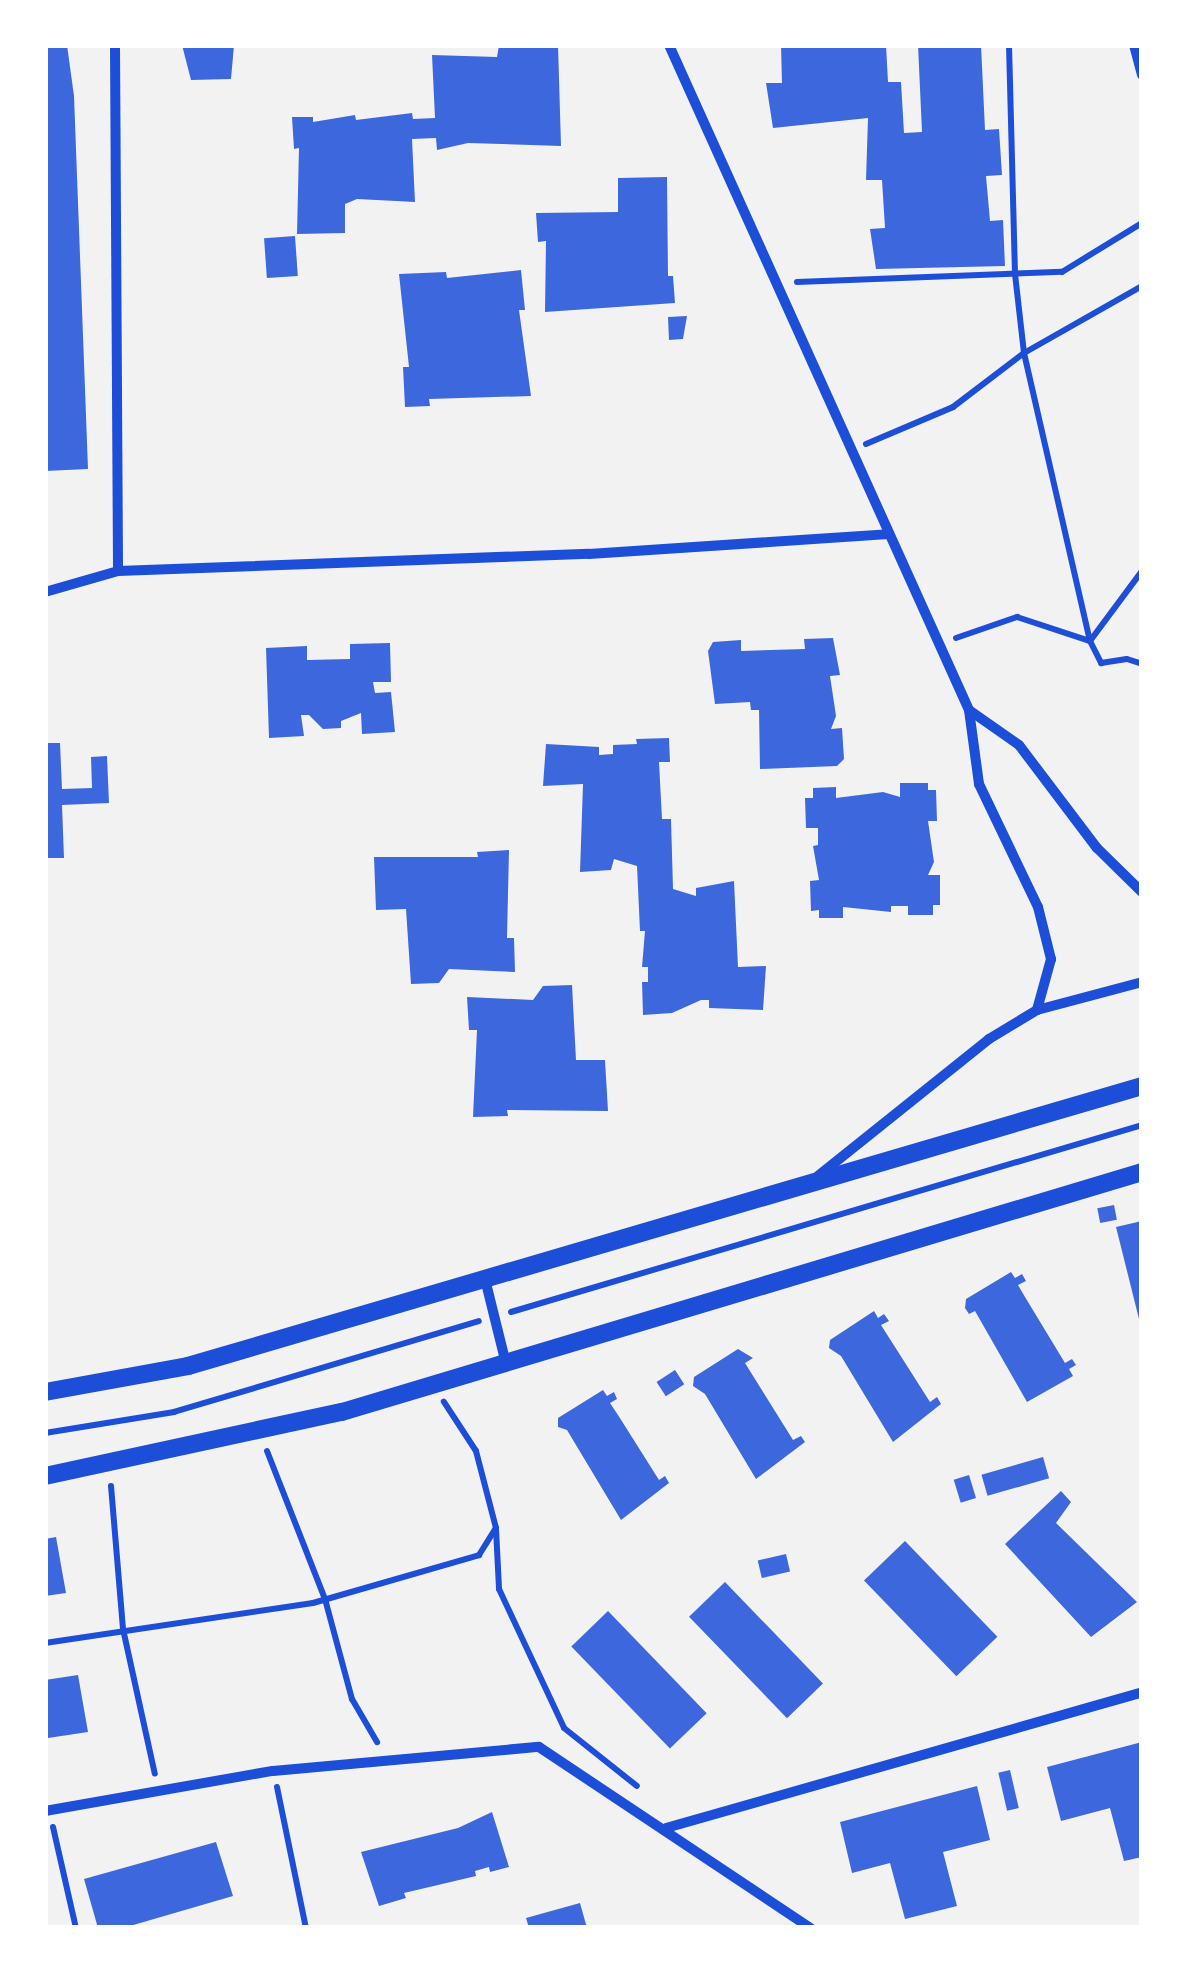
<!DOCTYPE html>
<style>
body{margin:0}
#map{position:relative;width:1187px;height:1973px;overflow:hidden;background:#f2f2f2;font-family:"Space Grotesk",sans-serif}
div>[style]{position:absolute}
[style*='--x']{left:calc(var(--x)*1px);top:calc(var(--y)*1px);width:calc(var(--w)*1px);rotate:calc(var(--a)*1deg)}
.building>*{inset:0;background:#3d67dc;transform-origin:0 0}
.path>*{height:6px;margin:-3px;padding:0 3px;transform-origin:3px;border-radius:3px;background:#1d4ed8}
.minor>*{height:10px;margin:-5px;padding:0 5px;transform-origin:5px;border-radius:5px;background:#1d4ed8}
.tertiary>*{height:18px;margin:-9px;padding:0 9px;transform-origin:9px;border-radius:9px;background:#1d4ed8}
span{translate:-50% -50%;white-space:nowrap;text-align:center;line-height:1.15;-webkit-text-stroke:10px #fff;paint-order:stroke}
.frame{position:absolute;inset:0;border:48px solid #fff;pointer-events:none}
</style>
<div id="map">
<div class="building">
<i style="clip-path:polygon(45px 45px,67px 45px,74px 96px,88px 469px,45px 471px)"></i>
<i style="clip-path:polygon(182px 45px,234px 45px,231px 79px,191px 80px)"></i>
<i style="clip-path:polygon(499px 45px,558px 45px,561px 146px,468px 143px,437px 150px,436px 138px,412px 139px,415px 202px,357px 199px,345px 204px,345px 233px,297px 234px,299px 148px,294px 149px,292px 117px,313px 117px,313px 122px,355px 115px,356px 120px,412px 113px,413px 119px,435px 118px,432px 55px,497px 57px)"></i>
<i style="clip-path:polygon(781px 45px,886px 45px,888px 82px,901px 82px,904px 133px,922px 132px,918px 45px,981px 45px,985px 130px,999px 129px,1002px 175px,986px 176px,990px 221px,1003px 220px,1005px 266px,876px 269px,870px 229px,885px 228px,882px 180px,866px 180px,868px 118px,773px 128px,766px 83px,782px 83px)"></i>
<i style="clip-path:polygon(667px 177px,668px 276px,673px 276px,675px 303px,545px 312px,546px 241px,538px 242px,536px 213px,618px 212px,618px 178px)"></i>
<i style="left:295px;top:236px;width:40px;height:31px;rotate:86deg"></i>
<i style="clip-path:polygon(521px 270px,525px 310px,519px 310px,531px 396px,429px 399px,430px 406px,405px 407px,403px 367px,409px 367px,399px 274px,446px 272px,447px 278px)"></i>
<i style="clip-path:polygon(687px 316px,683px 339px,669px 340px,668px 317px)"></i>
<i style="clip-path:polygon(833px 638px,840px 675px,830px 676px,836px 716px,831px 729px,842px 728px,844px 759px,837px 766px,760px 769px,759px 710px,751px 710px,750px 702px,715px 704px,708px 651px,713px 642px,741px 640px,741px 651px,805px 649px,804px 639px)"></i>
<i style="clip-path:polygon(390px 643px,391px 682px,373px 682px,375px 693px,391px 692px,395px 732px,362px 734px,361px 713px,341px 721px,341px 728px,323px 729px,309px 715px,301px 715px,304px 736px,269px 738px,266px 648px,307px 646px,307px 660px,350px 659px,350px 644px)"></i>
<i style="clip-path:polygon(669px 738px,670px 762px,659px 762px,662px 819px,671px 819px,673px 889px,696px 896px,696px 888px,734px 881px,738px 967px,766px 966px,763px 1010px,709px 1008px,709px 1000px,701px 1000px,672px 1013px,643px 1015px,642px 982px,648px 982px,648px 967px,642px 967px,645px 931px,640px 931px,637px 866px,614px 859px,611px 870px,580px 872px,583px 784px,543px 786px,546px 744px,599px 747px,599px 755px,613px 754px,613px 745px,637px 744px,636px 739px)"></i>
<i style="clip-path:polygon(45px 743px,60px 743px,62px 789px,92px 788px,91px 757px,107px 756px,109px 803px,62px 805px,64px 858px,45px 858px)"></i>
<i style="clip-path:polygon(900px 783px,928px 783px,928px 790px,936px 790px,937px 821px,928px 821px,934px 862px,928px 875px,940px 875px,940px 905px,933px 905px,933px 915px,908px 915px,908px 906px,891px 906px,891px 912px,843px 907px,843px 918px,819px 918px,819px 910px,811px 911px,810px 881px,819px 880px,813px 846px,818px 845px,818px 828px,806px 828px,805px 798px,813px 798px,813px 788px,836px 787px,836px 798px,883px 792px,900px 797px)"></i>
<i style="clip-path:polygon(509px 850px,507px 938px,514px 938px,515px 972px,449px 969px,439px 983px,411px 984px,406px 909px,376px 910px,374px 857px,478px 857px,477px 852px)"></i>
<i style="clip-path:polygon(572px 985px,576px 1060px,605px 1060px,608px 1111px,507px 1110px,508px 1116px,473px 1117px,477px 1030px,469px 1030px,467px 997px,533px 1000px,543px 986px)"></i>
<i style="left:1114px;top:1205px;width:15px;height:17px;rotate:79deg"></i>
<i style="clip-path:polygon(1142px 1221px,1142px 1327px,1141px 1327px,1116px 1227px)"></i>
<i style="clip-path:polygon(1011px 1272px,1015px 1278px,1022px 1274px,1026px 1281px,1018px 1285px,1025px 1297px,1065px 1363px,1072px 1359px,1076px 1365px,1069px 1369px,1073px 1376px,1027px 1402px,975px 1311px,969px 1314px,965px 1308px,966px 1299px)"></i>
<i style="clip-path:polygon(874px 1311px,878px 1318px,884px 1314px,889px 1321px,881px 1325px,930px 1402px,937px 1397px,941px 1404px,893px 1442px,841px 1356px,829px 1348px,830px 1340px)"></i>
<i style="clip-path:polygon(738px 1349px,753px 1358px,745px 1363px,793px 1440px,801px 1436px,805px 1442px,756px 1479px,705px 1394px,693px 1386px,694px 1377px)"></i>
<i style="left:675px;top:1370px;width:17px;height:22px;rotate:57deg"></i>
<i style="clip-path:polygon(603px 1390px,607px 1396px,614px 1392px,617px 1399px,610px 1403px,618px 1415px,659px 1480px,665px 1476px,669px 1483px,621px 1520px,567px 1430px,558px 1427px,558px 1418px)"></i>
<i style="left:1043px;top:1457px;width:22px;height:64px;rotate:74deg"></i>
<i style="left:969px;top:1475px;width:24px;height:16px;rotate:73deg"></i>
<i style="clip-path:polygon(1061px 1491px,1071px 1502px,1056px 1523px,1137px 1602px,1091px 1637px,1005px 1544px)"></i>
<i style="clip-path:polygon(56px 1537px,66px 1593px,45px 1596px,45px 1539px)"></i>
<i style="left:905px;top:1541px;width:133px;height:57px;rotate:46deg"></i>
<i style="left:786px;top:1554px;width:18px;height:29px;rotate:77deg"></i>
<i style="left:725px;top:1582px;width:141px;height:50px;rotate:46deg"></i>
<i style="left:608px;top:1611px;width:142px;height:51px;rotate:46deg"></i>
<i style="clip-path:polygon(78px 1675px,88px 1732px,48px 1738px,45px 1680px)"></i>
<i style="clip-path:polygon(1142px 1742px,1142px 1857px,1124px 1861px,1110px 1808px,1061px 1821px,1047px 1767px)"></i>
<i style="left:1010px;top:1770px;width:39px;height:12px;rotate:77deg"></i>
<i style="clip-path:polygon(977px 1786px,990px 1840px,943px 1852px,957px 1906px,905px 1919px,890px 1863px,852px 1873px,840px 1822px)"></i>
<i style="clip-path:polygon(492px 1812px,509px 1867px,490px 1872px,489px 1867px,475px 1871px,476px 1876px,404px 1893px,406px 1898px,379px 1906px,361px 1852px,458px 1828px)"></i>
<i style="clip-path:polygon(216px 1842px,233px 1896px,123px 1928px,98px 1928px,84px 1879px)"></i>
<i style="clip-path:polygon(580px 1903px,587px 1928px,529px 1928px,526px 1918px)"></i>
</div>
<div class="path">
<i style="--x:1009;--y:45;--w:229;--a:88.5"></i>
<i style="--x:1015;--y:274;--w:80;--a:83.5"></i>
<i style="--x:1024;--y:353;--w:295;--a:77.1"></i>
<i style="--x:1090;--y:641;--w:87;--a:-53.4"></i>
<i style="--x:797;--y:282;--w:265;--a:-2.2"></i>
<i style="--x:1062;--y:272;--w:94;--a:-31.5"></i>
<i style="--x:866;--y:444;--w:95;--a:-23"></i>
<i style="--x:953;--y:407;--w:89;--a:-37.3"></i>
<i style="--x:1024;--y:353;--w:136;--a:-29.6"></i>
<i style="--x:956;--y:638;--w:65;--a:-19"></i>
<i style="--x:1017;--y:617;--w:77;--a:18.2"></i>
<i style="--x:1090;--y:641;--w:25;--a:63"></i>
<i style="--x:1101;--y:663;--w:26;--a:-9"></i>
<i style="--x:1127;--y:659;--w:16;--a:18"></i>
<i style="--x:511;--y:1312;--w:658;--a:-16.51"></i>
<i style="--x:45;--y:1433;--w:131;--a:-9.2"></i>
<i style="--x:174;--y:1412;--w:318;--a:-16.6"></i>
<i style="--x:267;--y:1451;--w:159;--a:68.6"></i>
<i style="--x:325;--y:1599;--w:104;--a:74.9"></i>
<i style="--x:352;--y:1699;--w:50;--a:59.8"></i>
<i style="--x:111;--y:1486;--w:144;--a:85.2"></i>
<i style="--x:123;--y:1629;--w:148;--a:77.6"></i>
<i style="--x:496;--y:1529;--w:60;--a:87.1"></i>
<i style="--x:499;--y:1589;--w:153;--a:64.9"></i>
<i style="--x:564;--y:1728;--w:93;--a:38.5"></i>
<i style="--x:45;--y:1643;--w:271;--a:-8.5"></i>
<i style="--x:313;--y:1603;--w:173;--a:-16.1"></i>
<i style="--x:479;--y:1555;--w:32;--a:-58"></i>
<i style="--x:496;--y:1528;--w:80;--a:-104.6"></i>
<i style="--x:476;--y:1451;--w:59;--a:-123.1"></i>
<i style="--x:277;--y:1787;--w:144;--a:78.4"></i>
<i style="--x:53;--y:1827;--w:104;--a:77.2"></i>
</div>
<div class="minor">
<i style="--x:115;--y:45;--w:526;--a:89.67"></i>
<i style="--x:669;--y:45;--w:730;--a:65.72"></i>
<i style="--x:969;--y:710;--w:75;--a:82.3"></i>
<i style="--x:979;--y:784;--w:136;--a:64.4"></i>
<i style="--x:1038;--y:907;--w:54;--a:76"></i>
<i style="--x:1051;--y:959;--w:53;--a:105.4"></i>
<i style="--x:1134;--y:45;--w:31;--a:75"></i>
<i style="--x:45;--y:592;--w:76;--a:-16"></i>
<i style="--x:118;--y:571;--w:471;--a:-2.1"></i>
<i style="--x:589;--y:554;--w:300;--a:-3.8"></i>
<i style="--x:969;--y:710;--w:61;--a:35"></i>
<i style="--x:1019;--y:745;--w:129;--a:52.9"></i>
<i style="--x:1097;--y:848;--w:63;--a:44.4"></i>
<i style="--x:818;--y:1176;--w:219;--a:-38.7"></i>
<i style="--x:989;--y:1039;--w:56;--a:-31.1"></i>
<i style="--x:1037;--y:1010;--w:109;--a:-14.9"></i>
<i style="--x:485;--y:1279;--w:83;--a:76.1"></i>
<i style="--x:45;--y:1811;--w:231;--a:-10"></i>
<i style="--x:273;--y:1771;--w:267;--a:-5.2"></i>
<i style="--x:539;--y:1747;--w:326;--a:33.7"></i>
<i style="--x:666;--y:1828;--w:495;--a:-15.9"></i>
</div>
<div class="tertiary">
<i style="--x:45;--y:1392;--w:145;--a:-10.3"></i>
<i style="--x:188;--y:1366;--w:994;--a:-16.36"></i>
<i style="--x:45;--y:1476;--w:304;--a:-12.2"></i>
<i style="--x:342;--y:1412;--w:835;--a:-16.7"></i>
</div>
<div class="frame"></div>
</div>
